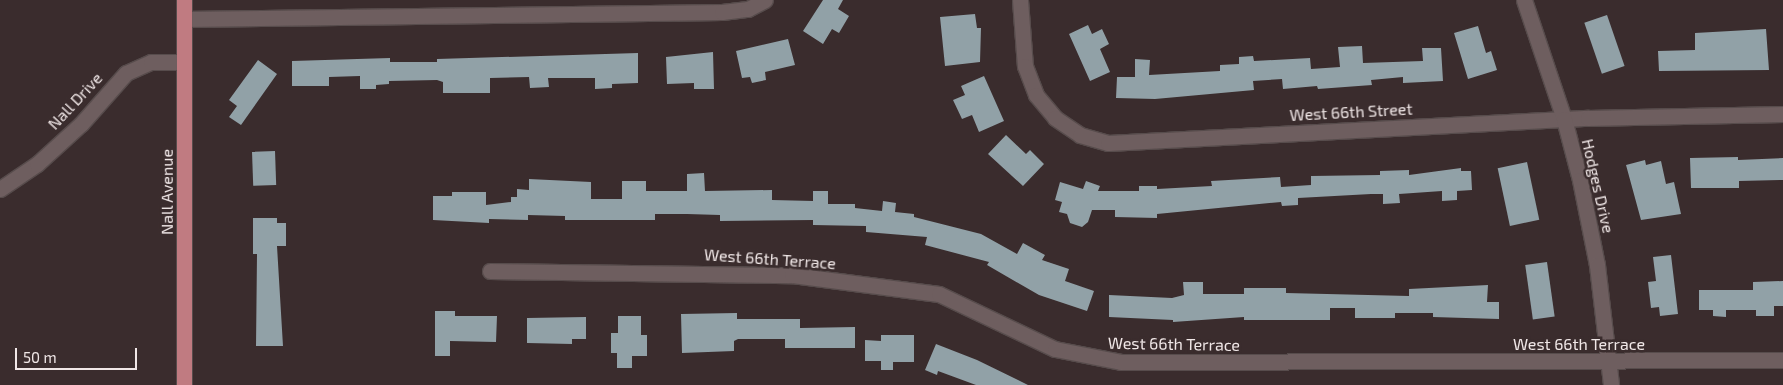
<!DOCTYPE html>
<style>
body{margin:0}
#map{position:relative;width:1783px;height:385px;overflow:hidden;background:#3a2c2d;font-family:"Exo 2",sans-serif}
div>[style]{position:absolute}
[style*='--x']{left:calc(var(--x)*1px);top:calc(var(--y)*1px);width:calc(var(--w)*1px);rotate:calc(var(--a)*1deg)}
.building>*{inset:0;background:#91a1a7;transform-origin:0 0}
.roads{filter:drop-shadow(1px 0 #574c4c) drop-shadow(-1px 0 #574c4c) drop-shadow(0 1px #574c4c) drop-shadow(0 -1px #574c4c)}
.minor>*{height:15px;margin:-7.5px;padding:0 7.5px;transform-origin:7.5px;border-radius:7.5px;background:#6e5e5f}
.major>*{height:15px;margin:-7.5px;padding:0 7.5px;transform-origin:7.5px;border-radius:7.5px;background:#c07b81}
span{translate:-50% -50%;white-space:nowrap;text-align:center;line-height:1.15;-webkit-text-stroke:5px #3a2c2d;paint-order:stroke}
.street-label{font-size:16px;color:#f0e7e7}
.scale{position:absolute;left:15px;top:348px;width:122px;height:22px;box-sizing:border-box;border:2px solid #f0e7e7;border-top:0;padding-left:6px;font-size:15px;line-height:18px;white-space:nowrap;color:#f0e7e7;-webkit-text-stroke:4px #3a2c2d;paint-order:stroke}
</style>
<div id="map">
<div class="building">
<i style="clip-path:polygon(823px 0,843px 0,838px 9px,849px 16px,839px 33px,832px 29px,823px 44px,803px 31px)"></i>
<i style="clip-path:polygon(975px 14px,977px 28px,981px 28px,980px 62px,945px 66px,940px 17px)"></i>
<i style="left:1607px;top:15px;width:54px;height:24px;rotate:71deg"></i>
<i style="clip-path:polygon(1088px 25px,1092px 34px,1102px 29px,1109px 44px,1100px 49px,1110px 72px,1090px 81px,1069px 34px)"></i>
<i style="clip-path:polygon(1478px 26px,1486px 53px,1491px 51px,1497px 70px,1468px 79px,1454px 33px)"></i>
<i style="clip-path:polygon(1766px 29px,1769px 70px,1659px 71px,1658px 51px,1695px 50px,1695px 33px)"></i>
<i style="clip-path:polygon(788px 39px,795px 65px,765px 72px,766px 80px,752px 83px,750px 77px,742px 78px,736px 51px)"></i>
<i style="clip-path:polygon(1362px 46px,1363px 63px,1423px 61px,1422px 48px,1441px 48px,1443px 81px,1403px 83px,1403px 77px,1371px 80px,1372px 85px,1318px 89px,1317px 86px,1283px 89px,1282px 79px,1253px 81px,1254px 90px,1155px 99px,1116px 98px,1117px 77px,1135px 77px,1135px 59px,1150px 60px,1149px 75px,1220px 71px,1220px 65px,1239px 64px,1239px 57px,1253px 56px,1254px 61px,1310px 58px,1311px 69px,1340px 67px,1338px 47px)"></i>
<i style="clip-path:polygon(713px 52px,714px 89px,694px 89px,694px 83px,667px 84px,666px 57px)"></i>
<i style="clip-path:polygon(638px 53px,638px 83px,612px 84px,612px 88px,595px 89px,595px 78px,548px 78px,549px 87px,530px 88px,529px 77px,490px 78px,490px 93px,443px 93px,443px 82px,437px 80px,389px 81px,389px 84px,376px 85px,376px 89px,360px 89px,360px 76px,329px 77px,329px 86px,292px 86px,292px 61px,390px 58px,390px 62px,437px 62px,437px 59px)"></i>
<i style="clip-path:polygon(258px 60px,277px 74px,241px 125px,229px 117px,237px 106px,229px 100px)"></i>
<i style="clip-path:polygon(984px 76px,1004px 121px,979px 132px,972px 115px,962px 119px,953px 100px,965px 95px,961px 86px)"></i>
<i style="clip-path:polygon(1006px 135px,1026px 154px,1030px 150px,1044px 164px,1023px 186px,988px 154px)"></i>
<i style="left:275px;top:151px;width:34px;height:23px;rotate:88deg"></i>
<i style="clip-path:polygon(1738px 157px,1738px 160px,1783px 158px,1783px 180px,1739px 181px,1739px 188px,1691px 188px,1690px 158px)"></i>
<i style="clip-path:polygon(1645px 160px,1646px 165px,1661px 161px,1666px 184px,1674px 182px,1681px 214px,1641px 220px,1626px 165px)"></i>
<i style="left:1527px;top:162px;width:59px;height:30px;rotate:78deg"></i>
<i style="clip-path:polygon(1461px 168px,1461px 171px,1471px 171px,1472px 190px,1457px 191px,1457px 200px,1442px 201px,1442px 191px,1399px 194px,1400px 203px,1383px 204px,1383px 194px,1371px 194px,1298px 198px,1298px 205px,1282px 206px,1281px 202px,1157px 214px,1157px 218px,1115px 217px,1115px 210px,1092px 210px,1088px 222px,1082px 227px,1070px 223px,1067px 214px,1059px 212px,1062px 202px,1055px 200px,1060px 182px,1083px 189px,1086px 181px,1100px 186px,1098px 191px,1139px 191px,1139px 186px,1157px 186px,1157px 189px,1212px 186px,1211px 181px,1280px 177px,1281px 187px,1311px 185px,1311px 176px,1380px 175px,1380px 171px,1409px 170px,1409px 175px)"></i>
<i style="clip-path:polygon(704px 173px,705px 191px,772px 190px,772px 200px,813px 201px,813px 191px,828px 191px,828px 204px,855px 204px,855px 208px,882px 211px,883px 201px,896px 203px,895px 212px,914px 214px,914px 217px,981px 234px,1017px 254px,1023px 243px,1045px 255px,1042px 260px,1069px 269px,1065px 281px,1094px 291px,1087px 311px,1039px 295px,987px 265px,989px 262px,925px 245px,927px 237px,866px 232px,866px 226px,813px 225px,813px 220px,720px 221px,720px 215px,687px 214px,655px 214px,655px 220px,565px 220px,565px 216px,528px 215px,528px 220px,489px 219px,489px 223px,433px 220px,433px 196px,452px 196px,452px 192px,486px 192px,486px 205px,511px 202px,511px 197px,517px 197px,517px 189px,529px 190px,529px 179px,591px 182px,591px 199px,622px 199px,622px 181px,646px 181px,646px 191px,687px 191px,687px 174px)"></i>
<i style="clip-path:polygon(253px 218px,277px 218px,277px 223px,286px 223px,286px 246px,277px 246px,283px 346px,256px 346px,257px 254px,253px 254px)"></i>
<i style="clip-path:polygon(1671px 255px,1678px 314px,1660px 316px,1659px 307px,1651px 308px,1648px 282px,1656px 281px,1653px 257px)"></i>
<i style="left:1547px;top:262px;width:55px;height:22px;rotate:82deg"></i>
<i style="clip-path:polygon(1783px 281px,1783px 306px,1774px 306px,1774px 316px,1756px 316px,1756px 310px,1726px 310px,1726px 317px,1713px 316px,1713px 310px,1699px 310px,1699px 290px,1753px 290px,1753px 282px)"></i>
<i style="clip-path:polygon(1183px 282px,1203px 282px,1203px 294px,1244px 294px,1244px 288px,1286px 288px,1286px 293px,1409px 296px,1409px 289px,1488px 285px,1487px 302px,1499px 302px,1499px 319px,1433px 317px,1433px 313px,1395px 313px,1395px 318px,1355px 318px,1355px 308px,1330px 308px,1330px 320px,1244px 320px,1244px 317px,1173px 322px,1173px 320px,1109px 317px,1109px 295px,1172px 298px,1184px 295px)"></i>
<i style="clip-path:polygon(435px 311px,455px 311px,455px 316px,497px 316px,496px 342px,450px 341px,450px 356px,435px 356px)"></i>
<i style="clip-path:polygon(737px 313px,737px 319px,800px 319px,800px 328px,855px 327px,855px 348px,785px 348px,785px 339px,738px 339px,734px 341px,734px 351px,682px 353px,681px 314px)"></i>
<i style="clip-path:polygon(618px 316px,641px 316px,641px 335px,647px 335px,647px 356px,632px 356px,632px 368px,617px 368px,617px 353px,611px 353px,611px 333px,618px 333px)"></i>
<i style="clip-path:polygon(586px 317px,586px 339px,572px 339px,572px 344px,527px 343px,527px 318px)"></i>
<i style="clip-path:polygon(881px 335px,914px 335px,914px 362px,893px 362px,893px 370px,881px 370px,881px 361px,865px 361px,865px 340px,881px 341px)"></i>
<i style="clip-path:polygon(936px 344px,977px 360px,1028px 385px,976px 385px,938px 371px,937px 375px,925px 370px)"></i>
</div>
<div class="roads">
<div class="minor">
<i style="--x:1020;--y:0;--w:66;--a:85.7"></i>
<i style="--x:1025;--y:66;--w:31;--a:69"></i>
<i style="--x:1036;--y:95;--w:30;--a:50"></i>
<i style="--x:1055;--y:118;--w:30;--a:34"></i>
<i style="--x:1080;--y:135;--w:29;--a:16"></i>
<i style="--x:1108;--y:143;--w:481;--a:-3"></i>
<i style="--x:1588;--y:118;--w:195;--a:-1.2"></i>
<i style="--x:1524;--y:0;--w:126;--a:71.4"></i>
<i style="--x:1564;--y:119;--w:63;--a:75.3"></i>
<i style="--x:1580;--y:180;--w:87;--a:78.7"></i>
<i style="--x:1597;--y:265;--w:121;--a:83.3"></i>
<i style="--x:184;--y:19;--w:538;--a:-0.75"></i>
<i style="--x:722;--y:12;--w:26;--a:-7"></i>
<i style="--x:748;--y:9;--w:19;--a:-28"></i>
<i style="--x:0;--y:189;--w:45;--a:-34"></i>
<i style="--x:37;--y:164;--w:59;--a:-42.3"></i>
<i style="--x:81;--y:124;--w:68;--a:-48.6"></i>
<i style="--x:126;--y:73;--w:27;--a:-24"></i>
<i style="--x:151;--y:62;--w:33;--a:0"></i>
<i style="--x:490;--y:271;--w:302;--a:0.8"></i>
<i style="--x:792;--y:275;--w:148;--a:7.4"></i>
<i style="--x:939;--y:294;--w:128;--a:25.4"></i>
<i style="--x:1055;--y:349;--w:67;--a:11.1"></i>
<i style="--x:1121;--y:362;--w:662;--a:-0.17"></i>
</div>
<div class="major">
<i style="--x:184;--y:385;--w:385;--a:-90"></i>
</div>
</div>
<div class="street-label">
<span style="left:75px;top:101px;rotate:-47deg">Nall Drive</span>
<span style="left:1351px;top:112px;rotate:-3deg">West 66th Street</span>
<span style="left:1598px;top:186px;rotate:77deg">Hodges Drive</span>
<span style="left:167px;top:192px;rotate:-90deg">Nall Avenue</span>
<span style="left:770px;top:259px;rotate:4deg">West 66th Terrace</span>
<span style="left:1174px;top:344px;rotate:1deg">West 66th Terrace</span>
<span style="left:1579px;top:344px">West 66th Terrace</span>
</div>
<div class="scale">50 m</div>
</div>
